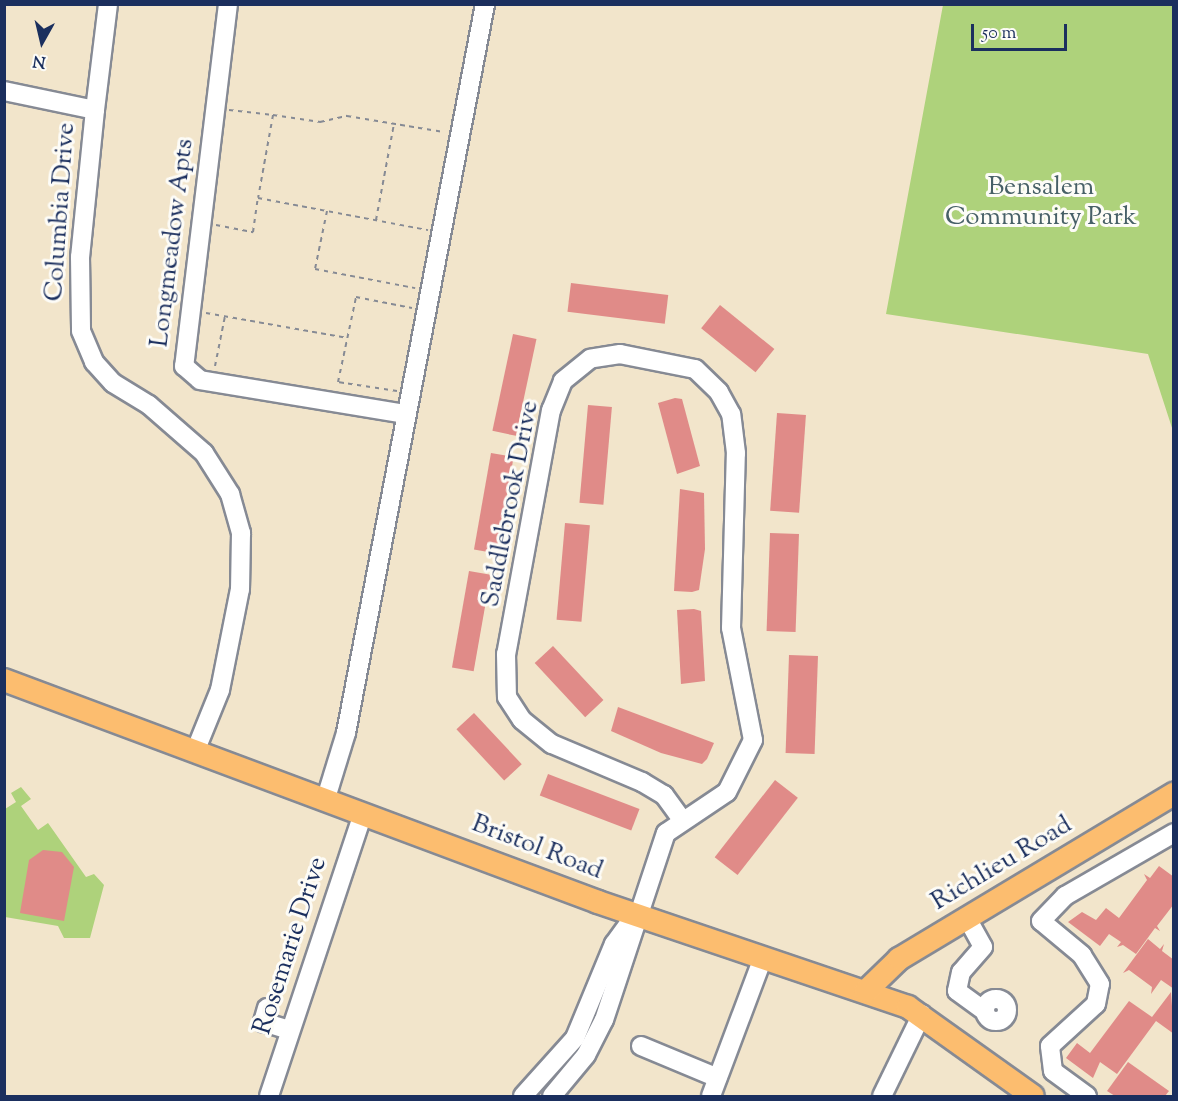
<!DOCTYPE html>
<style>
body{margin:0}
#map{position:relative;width:1178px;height:1101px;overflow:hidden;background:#f2e5cb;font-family:"Sorts Mill Goudy",serif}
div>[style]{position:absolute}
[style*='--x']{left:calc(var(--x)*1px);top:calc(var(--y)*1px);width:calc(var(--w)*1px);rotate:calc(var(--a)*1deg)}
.green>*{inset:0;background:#aed27b}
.building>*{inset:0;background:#e08b88;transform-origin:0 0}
.path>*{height:2px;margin-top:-1px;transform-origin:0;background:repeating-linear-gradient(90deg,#868a94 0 4.5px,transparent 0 9px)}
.roads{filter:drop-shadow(2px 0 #868a94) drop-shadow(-2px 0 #868a94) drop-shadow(0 2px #868a94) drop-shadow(0 -2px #868a94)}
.minor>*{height:18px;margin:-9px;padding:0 9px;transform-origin:9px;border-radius:9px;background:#fff}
.minor>.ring{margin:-9px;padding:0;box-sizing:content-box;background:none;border:18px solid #fff;border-radius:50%}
.major>*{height:22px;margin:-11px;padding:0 11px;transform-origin:11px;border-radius:11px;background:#fcbd6f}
span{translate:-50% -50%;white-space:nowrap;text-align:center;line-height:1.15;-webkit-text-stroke:6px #fdfcf7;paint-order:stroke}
.park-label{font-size:26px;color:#476067}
.street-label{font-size:26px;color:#1b2f5e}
.frame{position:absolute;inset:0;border:6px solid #1b2f5e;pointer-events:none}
.north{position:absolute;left:12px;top:12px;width:60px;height:60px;-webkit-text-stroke:4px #fdfcf7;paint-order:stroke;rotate:188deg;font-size:16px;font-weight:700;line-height:24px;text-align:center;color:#1b2f5e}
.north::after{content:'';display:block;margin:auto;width:21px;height:27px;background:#1b2f5e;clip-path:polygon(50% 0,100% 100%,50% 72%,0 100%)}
.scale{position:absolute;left:971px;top:24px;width:96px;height:27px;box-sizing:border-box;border:3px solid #1b2f5e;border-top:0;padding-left:8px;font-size:18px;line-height:21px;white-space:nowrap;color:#1b2f5e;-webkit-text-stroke:4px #fdfcf7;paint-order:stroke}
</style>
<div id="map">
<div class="green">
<i style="clip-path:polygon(943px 5px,1173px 5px,1173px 431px,1148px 354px,886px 314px)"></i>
<i style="clip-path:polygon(21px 787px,31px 799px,21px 806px,38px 830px,48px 823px,86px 877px,94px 874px,104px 885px,90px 938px,64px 938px,58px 926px,5px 917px,5px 809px,16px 802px,11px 793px)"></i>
</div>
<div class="building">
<i style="left:571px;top:283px;width:98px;height:29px;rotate:7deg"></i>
<i style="left:720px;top:305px;width:70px;height:30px;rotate:39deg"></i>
<i style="left:513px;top:334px;width:24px;height:99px;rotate:12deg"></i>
<i style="clip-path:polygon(675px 398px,682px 399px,700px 466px,677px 474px,658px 403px)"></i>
<i style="left:588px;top:405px;width:24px;height:98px;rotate:5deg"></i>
<i style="left:777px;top:413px;width:29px;height:98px;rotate:4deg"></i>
<i style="left:491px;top:453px;width:23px;height:98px;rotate:10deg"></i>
<i style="clip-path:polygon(680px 489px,704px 493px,705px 549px,699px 590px,692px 592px,674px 591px)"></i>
<i style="left:565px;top:523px;width:25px;height:97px;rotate:5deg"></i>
<i style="left:770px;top:533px;width:29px;height:98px;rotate:2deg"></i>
<i style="left:469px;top:571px;width:22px;height:98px;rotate:10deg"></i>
<i style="clip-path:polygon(694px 609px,701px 611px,705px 681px,681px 684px,677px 610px)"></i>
<i style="left:553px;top:646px;width:74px;height:25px;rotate:47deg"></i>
<i style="left:789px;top:655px;width:29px;height:98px;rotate:2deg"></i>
<i style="clip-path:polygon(618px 707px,714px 743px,707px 759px,702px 764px,661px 753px,611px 731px)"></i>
<i style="left:474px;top:713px;width:70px;height:24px;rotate:47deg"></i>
<i style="left:548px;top:774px;width:98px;height:23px;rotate:21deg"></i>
<i style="left:775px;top:780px;width:29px;height:98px;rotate:38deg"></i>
<i style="clip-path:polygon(43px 850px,62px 852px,74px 867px,64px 921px,20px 913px,29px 860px)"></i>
<i style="clip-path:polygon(1159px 866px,1174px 877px,1174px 904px,1157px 926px,1160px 931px,1155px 928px,1136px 954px,1123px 945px,1117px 947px,1121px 942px,1109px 934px,1100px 946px,1068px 922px,1082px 912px,1096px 920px,1106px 908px,1119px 918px,1147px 880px,1144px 874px,1150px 878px)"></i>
<i style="clip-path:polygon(1148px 939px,1160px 949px,1164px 944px,1162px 951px,1174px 960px,1174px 989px,1161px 980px,1151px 994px,1152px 987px,1129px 970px,1123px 973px)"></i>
<i style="clip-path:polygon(1171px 992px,1174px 1034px,1156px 1021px,1117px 1074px,1100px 1062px,1093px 1078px,1066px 1058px,1077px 1043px,1090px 1053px,1129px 1001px,1152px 1017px)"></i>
<i style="clip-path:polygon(1128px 1062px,1169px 1091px,1165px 1096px,1115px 1096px,1107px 1091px)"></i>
</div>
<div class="path">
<i style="--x:229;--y:110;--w:44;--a:6.5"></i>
<i style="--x:273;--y:115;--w:84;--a:100.2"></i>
<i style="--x:258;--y:198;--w:173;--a:10.7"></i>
<i style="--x:273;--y:115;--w:48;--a:8.5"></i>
<i style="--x:320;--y:122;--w:28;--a:-13"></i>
<i style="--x:347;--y:116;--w:98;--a:9.4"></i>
<i style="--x:327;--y:211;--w:59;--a:101.7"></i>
<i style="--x:315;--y:269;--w:102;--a:10.8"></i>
<i style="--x:376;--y:220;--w:98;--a:-79.4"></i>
<i style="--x:216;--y:225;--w:38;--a:11"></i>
<i style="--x:253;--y:232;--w:34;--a:-82"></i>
<i style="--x:206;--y:313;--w:144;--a:10"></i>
<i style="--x:215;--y:366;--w:51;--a:-78.7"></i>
<i style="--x:397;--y:391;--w:60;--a:-171.3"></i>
<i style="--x:338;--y:382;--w:87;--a:-78"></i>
<i style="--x:356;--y:297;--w:57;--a:11.1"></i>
</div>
<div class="roads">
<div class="minor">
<i style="--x:228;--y:4;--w:365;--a:96.9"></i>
<i style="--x:184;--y:366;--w:21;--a:41"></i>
<i style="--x:200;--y:380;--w:209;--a:9.4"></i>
<i style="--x:4;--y:91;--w:93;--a:11.8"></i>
<i style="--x:95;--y:110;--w:107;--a:-83"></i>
<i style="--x:95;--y:110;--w:148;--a:95.8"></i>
<i style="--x:80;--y:257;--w:74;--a:89.2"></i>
<i style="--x:81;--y:331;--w:34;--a:67"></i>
<i style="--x:94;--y:362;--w:28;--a:48"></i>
<i style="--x:113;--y:383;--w:42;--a:31.4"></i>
<i style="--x:149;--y:405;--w:73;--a:41.1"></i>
<i style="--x:204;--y:453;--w:49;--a:57.6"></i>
<i style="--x:230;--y:494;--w:41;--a:74.2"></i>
<i style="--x:241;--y:533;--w:56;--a:91"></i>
<i style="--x:240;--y:589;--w:103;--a:101.2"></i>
<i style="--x:220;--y:690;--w:64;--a:112.1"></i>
<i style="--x:326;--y:798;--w:68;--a:-72.9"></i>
<i style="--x:346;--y:733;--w:742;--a:-79.2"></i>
<i style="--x:967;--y:918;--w:33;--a:61"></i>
<i style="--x:983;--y:947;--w:33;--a:131"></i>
<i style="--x:961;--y:972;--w:19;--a:102"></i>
<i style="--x:957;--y:991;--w:34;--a:36"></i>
<i class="ring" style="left:985px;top:999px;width:4px;height:4px"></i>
<i style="--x:267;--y:1008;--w:15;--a:106"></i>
<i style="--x:263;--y:1022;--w:28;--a:17"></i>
<i style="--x:641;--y:1046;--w:83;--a:22.6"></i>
<i style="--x:269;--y:1096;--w:298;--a:-71.6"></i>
<i style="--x:523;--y:1096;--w:78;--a:-48.1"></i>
<i style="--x:575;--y:1038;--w:102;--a:-67.5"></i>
<i style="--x:614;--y:944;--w:34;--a:-54"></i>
<i style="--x:552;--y:1096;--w:53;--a:-50.3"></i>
<i style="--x:586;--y:1055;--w:39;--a:-63"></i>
<i style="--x:604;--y:1020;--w:197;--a:-71.7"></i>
<i style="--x:666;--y:833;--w:73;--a:-33.9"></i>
<i style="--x:727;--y:792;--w:58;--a:-63.4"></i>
<i style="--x:753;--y:740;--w:114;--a:-101.1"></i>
<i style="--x:731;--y:628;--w:175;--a:-88.4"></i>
<i style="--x:736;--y:453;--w:39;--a:-97"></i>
<i style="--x:731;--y:414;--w:25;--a:-119"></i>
<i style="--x:719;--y:392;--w:33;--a:-136"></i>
<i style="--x:695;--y:369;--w:76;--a:-168.7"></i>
<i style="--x:620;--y:354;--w:30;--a:171"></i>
<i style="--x:590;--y:359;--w:35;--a:141"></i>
<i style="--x:563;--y:381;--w:31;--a:112"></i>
<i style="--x:551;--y:410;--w:248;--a:100.4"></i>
<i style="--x:506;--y:654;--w:43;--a:88.7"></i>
<i style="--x:507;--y:697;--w:27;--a:57"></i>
<i style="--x:522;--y:720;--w:38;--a:39"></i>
<i style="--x:552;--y:744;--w:98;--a:22.9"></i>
<i style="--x:642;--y:782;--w:26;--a:31"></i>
<i style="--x:664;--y:795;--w:31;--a:54"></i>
<i style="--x:711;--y:1096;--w:145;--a:-69.4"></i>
<i style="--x:882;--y:1096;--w:91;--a:-64"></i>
<i style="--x:1087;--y:1096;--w:42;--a:-143.7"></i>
<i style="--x:1053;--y:1071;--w:25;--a:-97"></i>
<i style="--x:1050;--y:1046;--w:62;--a:-42.4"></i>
<i style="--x:1096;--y:1004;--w:20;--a:-79"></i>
<i style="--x:1100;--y:984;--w:34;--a:-122"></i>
<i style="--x:1082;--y:955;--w:53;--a:-140.3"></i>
<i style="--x:1041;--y:921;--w:35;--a:-46"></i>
<i style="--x:1065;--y:896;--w:126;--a:-30"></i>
</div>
<div class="major">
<i style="--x:4;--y:680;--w:634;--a:20.49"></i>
<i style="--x:598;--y:902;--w:327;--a:18.7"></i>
<i style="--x:908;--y:1007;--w:153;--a:35.5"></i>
<i style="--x:866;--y:991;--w:46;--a:-44.1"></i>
<i style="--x:899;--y:959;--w:321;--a:-31"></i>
</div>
</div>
<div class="park-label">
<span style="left:1041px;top:203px">Bensalem<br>Community Park</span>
</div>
<div class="street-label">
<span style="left:61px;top:212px;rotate:-86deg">Columbia Drive</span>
<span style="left:173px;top:243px;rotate:-83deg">Longmeadow Apts</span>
<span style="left:511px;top:504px;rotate:-79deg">Saddlebrook Drive</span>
<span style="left:537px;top:848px;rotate:21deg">Bristol Road</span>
<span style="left:1002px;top:864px;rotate:-31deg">Richlieu Road</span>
<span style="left:291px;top:946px;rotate:-72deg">Rosemarie Drive</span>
</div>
<div class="frame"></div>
<div class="north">N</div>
<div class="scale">50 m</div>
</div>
